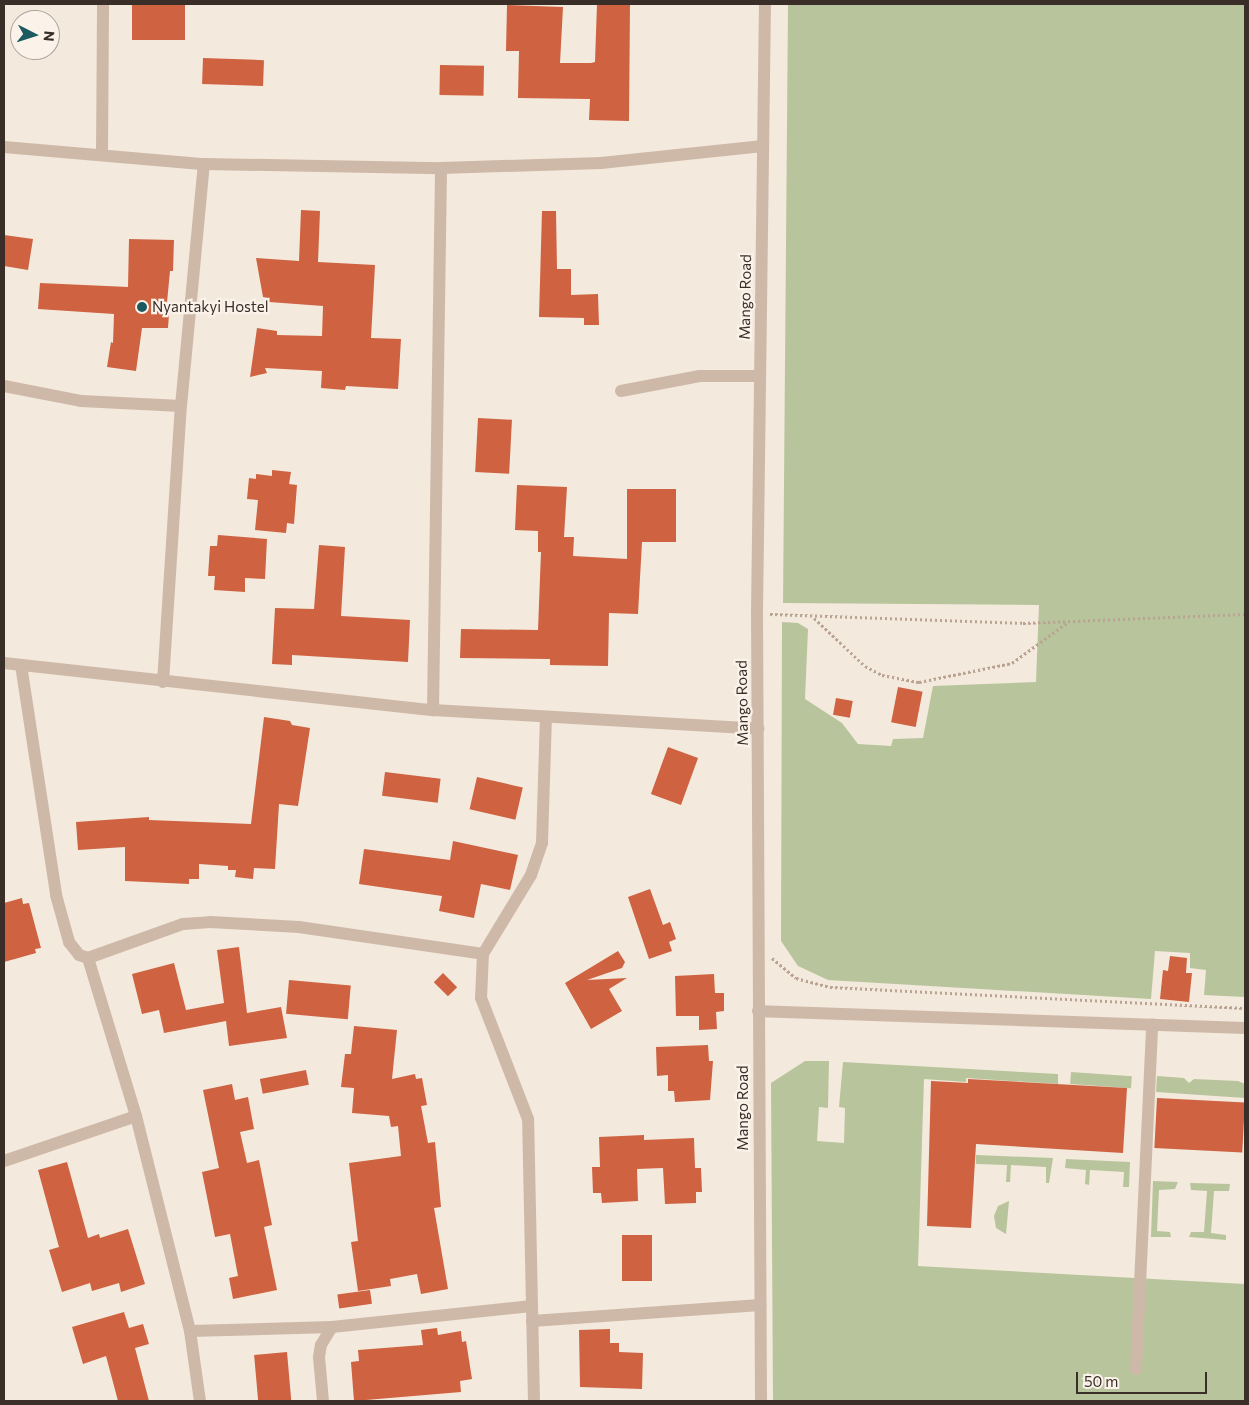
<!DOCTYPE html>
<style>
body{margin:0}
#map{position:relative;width:1249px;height:1405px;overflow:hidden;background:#f4e9dd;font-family:Commissioner,sans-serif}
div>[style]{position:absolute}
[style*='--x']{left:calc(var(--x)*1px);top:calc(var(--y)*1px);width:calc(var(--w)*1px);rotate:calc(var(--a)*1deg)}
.green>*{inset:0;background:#b8c59c;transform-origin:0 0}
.building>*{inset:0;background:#ce6241;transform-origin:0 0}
.path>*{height:3px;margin-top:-1.5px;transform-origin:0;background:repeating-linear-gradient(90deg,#baa392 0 2.5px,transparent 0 5px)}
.minor>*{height:12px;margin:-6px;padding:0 6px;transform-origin:6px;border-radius:6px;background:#ceb9a8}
.dots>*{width:14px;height:14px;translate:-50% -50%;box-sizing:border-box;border:2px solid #fbf3ea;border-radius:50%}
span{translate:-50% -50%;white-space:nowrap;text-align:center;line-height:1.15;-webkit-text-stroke:4.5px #fbf3ea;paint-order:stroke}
.street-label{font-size:15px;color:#3a2e29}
.poi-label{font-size:15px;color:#3a2e29}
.left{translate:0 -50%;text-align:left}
.frame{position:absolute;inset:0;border:5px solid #3a2e29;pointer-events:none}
.north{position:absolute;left:10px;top:10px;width:50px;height:50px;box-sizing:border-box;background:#fbf3ea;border:1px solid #aea49d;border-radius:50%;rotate:95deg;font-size:14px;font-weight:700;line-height:20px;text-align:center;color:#3a2e29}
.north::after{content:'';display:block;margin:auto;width:18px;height:22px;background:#1b5b5f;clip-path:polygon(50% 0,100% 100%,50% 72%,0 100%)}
.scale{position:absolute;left:1076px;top:1372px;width:131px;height:22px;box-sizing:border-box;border:2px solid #3a2e29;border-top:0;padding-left:6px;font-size:15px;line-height:18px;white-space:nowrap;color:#3a2e29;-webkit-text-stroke:4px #fbf3ea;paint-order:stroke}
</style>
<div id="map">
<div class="green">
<i style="clip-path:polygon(788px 4px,1245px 4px,1245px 997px,1204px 995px,1206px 970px,1190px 968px,1190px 953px,1155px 951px,1151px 999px,828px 980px,798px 966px,781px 941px,782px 622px,798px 623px,808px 629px,805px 699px,842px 723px,858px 744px,891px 746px,893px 739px,923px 738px,933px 686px,1036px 682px,1039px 605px,783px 603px)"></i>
<i style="clip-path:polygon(805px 1061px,829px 1061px,828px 1108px,819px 1107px,817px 1141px,844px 1143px,845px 1108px,839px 1107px,843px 1062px,1058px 1074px,1058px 1084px,966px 1078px,966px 1082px,924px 1079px,918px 1266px,1245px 1284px,1245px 1401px,773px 1401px,771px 1083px)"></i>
<i style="left:1071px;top:1072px;width:61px;height:12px;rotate:4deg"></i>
<i style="clip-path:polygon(1157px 1076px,1184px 1078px,1189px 1083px,1194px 1079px,1238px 1081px,1245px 1084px,1245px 1098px,1156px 1092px)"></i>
<i style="clip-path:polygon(976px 1155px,1053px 1158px,1049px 1183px,1046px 1183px,1046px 1167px,1011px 1165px,1010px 1182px,1006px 1182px,1007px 1165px,976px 1164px)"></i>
<i style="clip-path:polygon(1066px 1159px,1130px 1162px,1129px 1187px,1123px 1187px,1124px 1172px,1090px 1170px,1089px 1185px,1085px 1184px,1086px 1170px,1065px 1168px)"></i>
<i style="clip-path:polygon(1153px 1181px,1178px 1182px,1175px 1189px,1159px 1190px,1157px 1231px,1170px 1232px,1171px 1237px,1151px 1237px)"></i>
<i style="clip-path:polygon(1190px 1183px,1230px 1184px,1229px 1191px,1214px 1191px,1211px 1233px,1226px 1235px,1226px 1240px,1189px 1237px,1191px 1232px,1204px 1232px,1207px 1191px,1191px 1190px)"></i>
<i style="clip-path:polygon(1009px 1201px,1006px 1234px,996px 1228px,994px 1216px,998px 1206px)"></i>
</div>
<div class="building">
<i style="left:132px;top:4px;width:53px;height:36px"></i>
<i style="clip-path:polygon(597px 4px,630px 4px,629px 121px,589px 120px,590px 99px,518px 98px,519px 51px,506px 51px,507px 5px,563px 7px,560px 63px,591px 63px,595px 62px)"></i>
<i style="left:203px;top:58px;width:61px;height:26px;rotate:2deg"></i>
<i style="left:440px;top:65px;width:44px;height:30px;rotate:1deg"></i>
<i style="clip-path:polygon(301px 210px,320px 211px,318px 262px,375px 265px,371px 338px,401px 339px,398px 389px,346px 386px,345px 390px,321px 388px,322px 371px,265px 368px,267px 373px,250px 377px,257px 328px,277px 331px,277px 335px,322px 336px,323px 306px,269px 302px,269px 298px,263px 297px,256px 258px,299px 261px)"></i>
<i style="clip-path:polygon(542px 211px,556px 211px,557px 269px,571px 269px,571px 295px,598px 294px,599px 325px,584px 325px,584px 318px,539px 317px)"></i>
<i style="clip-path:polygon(4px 235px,33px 239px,28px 270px,4px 266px)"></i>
<i style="clip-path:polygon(129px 239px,174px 240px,173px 271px,170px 271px,166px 313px,169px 314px,168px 328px,142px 328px,136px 371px,107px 367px,111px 342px,113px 343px,114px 314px,38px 309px,40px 283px,128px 287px)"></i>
<i style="left:478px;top:418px;width:34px;height:54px;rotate:3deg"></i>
<i style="clip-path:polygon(272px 470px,291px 472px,289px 484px,297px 485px,294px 524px,287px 523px,286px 533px,255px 530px,258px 500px,247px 499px,249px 478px,256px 479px,256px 474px,272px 476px)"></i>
<i style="clip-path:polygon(517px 485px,567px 487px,564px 537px,574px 537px,573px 556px,627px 559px,627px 489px,676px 489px,676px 542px,642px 542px,638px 614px,609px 613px,608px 666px,550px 665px,550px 659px,460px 658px,461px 629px,538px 630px,541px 552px,538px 552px,538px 531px,515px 530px)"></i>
<i style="clip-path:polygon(218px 535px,267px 539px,265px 579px,245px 578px,245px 592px,214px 590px,215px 576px,208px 576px,210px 546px,217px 546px)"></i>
<i style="clip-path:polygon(319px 545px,345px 547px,341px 616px,410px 620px,408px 662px,292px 655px,292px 665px,272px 664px,275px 608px,314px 609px)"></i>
<i style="left:898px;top:687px;width:25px;height:36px;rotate:11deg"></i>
<i style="left:836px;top:698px;width:17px;height:17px;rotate:10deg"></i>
<i style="clip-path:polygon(264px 717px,290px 721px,292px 725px,310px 728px,298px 806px,279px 804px,275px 869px,254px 868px,253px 879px,235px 877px,236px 870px,228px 870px,228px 866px,199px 864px,199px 879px,189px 879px,189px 884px,125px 881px,125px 847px,78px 850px,76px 822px,149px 817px,149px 820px,251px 824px)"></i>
<i style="left:668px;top:747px;width:32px;height:50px;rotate:20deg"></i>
<i style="left:385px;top:772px;width:56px;height:24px;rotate:7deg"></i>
<i style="left:477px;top:777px;width:47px;height:33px;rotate:13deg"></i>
<i style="clip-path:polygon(453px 841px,518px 855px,510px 890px,481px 884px,474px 918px,439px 911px,442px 896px,359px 884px,364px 849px,450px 860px)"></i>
<i style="clip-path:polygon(650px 889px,663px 925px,670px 922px,676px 939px,669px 942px,672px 951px,649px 959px,628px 897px)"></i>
<i style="clip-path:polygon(22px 898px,23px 904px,29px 903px,41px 948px,35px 949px,36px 953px,4px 962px,4px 903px)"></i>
<i style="clip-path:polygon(239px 947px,247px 1013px,281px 1007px,287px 1038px,229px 1046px,226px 1021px,164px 1033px,159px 1010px,142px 1014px,132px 974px,174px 963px,186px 1010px,224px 1003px,217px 950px)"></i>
<i style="clip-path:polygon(618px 951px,625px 962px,622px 968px,587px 980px,627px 978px,609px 989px,622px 1011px,591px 1029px,565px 983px)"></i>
<i style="clip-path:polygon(1170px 956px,1187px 958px,1186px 973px,1192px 973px,1189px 1002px,1160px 999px,1163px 970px,1168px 971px)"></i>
<i style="left:443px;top:973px;width:20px;height:13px;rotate:45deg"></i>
<i style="clip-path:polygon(714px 974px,715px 993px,724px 993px,724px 1011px,716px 1012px,717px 1029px,699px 1030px,699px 1016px,676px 1016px,675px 976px)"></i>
<i style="left:289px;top:980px;width:62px;height:34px;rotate:5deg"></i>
<i style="clip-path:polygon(354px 1026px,397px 1030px,392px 1079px,415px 1074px,416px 1079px,422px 1078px,427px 1105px,421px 1106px,428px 1143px,435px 1142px,441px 1207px,434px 1208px,448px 1289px,421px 1294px,417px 1274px,390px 1279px,391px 1286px,358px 1291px,351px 1242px,358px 1241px,349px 1163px,401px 1156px,398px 1126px,391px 1127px,389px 1116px,352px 1113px,354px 1088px,341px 1087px,345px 1054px,351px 1054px)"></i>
<i style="clip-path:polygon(708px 1045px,709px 1061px,713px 1061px,710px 1100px,675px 1102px,674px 1091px,668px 1091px,668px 1075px,657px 1076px,656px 1047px)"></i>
<i style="left:306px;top:1070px;width:15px;height:47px;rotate:79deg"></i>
<i style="clip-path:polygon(968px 1079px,1127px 1088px,1123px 1153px,976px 1144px,971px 1228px,927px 1226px,931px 1081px,968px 1083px)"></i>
<i style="clip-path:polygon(232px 1084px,235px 1100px,248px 1097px,254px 1129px,240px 1132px,247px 1163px,259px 1160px,272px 1225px,264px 1227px,277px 1290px,233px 1299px,229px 1278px,238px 1276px,230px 1234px,215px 1237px,202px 1172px,219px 1168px,203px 1090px)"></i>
<i style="left:1157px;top:1098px;width:88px;height:50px;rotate:3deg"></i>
<i style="clip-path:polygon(644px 1135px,644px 1140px,694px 1138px,695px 1168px,701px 1168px,702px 1192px,696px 1192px,696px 1203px,665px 1204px,663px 1168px,637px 1169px,638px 1201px,602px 1203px,601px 1193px,593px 1193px,592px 1167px,600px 1167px,599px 1137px)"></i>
<i style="clip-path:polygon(67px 1162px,88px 1238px,99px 1234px,100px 1238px,128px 1229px,145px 1284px,121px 1292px,119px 1283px,92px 1291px,90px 1283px,62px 1292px,49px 1250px,59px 1247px,38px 1170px)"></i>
<i style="left:622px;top:1235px;width:30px;height:46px"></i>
<i style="left:370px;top:1290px;width:14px;height:33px;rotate:82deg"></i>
<i style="clip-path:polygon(124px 1312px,129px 1328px,143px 1324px,149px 1344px,135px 1348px,149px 1401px,118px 1401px,106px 1356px,83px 1364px,72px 1327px)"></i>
<i style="clip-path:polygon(437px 1328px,438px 1335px,461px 1331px,462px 1342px,466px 1341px,472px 1379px,460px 1381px,461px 1392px,354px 1401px,351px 1362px,359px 1361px,358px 1350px,423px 1345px,421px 1330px)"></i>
<i style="clip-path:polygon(610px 1329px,610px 1343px,619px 1343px,619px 1352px,643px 1353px,642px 1389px,580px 1387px,579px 1330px)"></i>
<i style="left:287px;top:1352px;width:49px;height:33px;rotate:85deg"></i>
</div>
<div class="path">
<i style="--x:770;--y:614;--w:253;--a:2"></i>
<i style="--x:1023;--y:623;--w:222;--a:-2.3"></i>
<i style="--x:814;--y:618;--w:70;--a:43.3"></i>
<i style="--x:865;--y:666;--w:19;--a:28"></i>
<i style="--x:882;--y:675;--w:38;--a:11"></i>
<i style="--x:919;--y:682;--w:95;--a:-11.5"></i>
<i style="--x:1012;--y:663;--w:69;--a:-36.2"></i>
<i style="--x:772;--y:958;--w:31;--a:40"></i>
<i style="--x:796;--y:978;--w:35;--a:15"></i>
<i style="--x:830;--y:987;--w:416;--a:2.9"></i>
</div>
<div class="minor">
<i style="--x:4;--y:147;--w:201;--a:4.9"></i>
<i style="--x:204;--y:164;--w:237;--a:1"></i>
<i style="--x:441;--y:168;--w:160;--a:-1.8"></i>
<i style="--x:601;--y:163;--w:163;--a:-6"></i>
<i style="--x:102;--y:154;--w:150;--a:-89.6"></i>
<i style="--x:4;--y:386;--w:78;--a:11"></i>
<i style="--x:81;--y:401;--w:100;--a:2.9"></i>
<i style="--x:621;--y:391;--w:80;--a:-10.8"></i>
<i style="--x:700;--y:376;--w:60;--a:0"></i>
<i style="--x:4;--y:663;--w:432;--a:6.3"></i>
<i style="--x:433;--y:710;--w:326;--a:3.3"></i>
<i style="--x:21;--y:665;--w:233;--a:81.3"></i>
<i style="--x:56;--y:895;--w:49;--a:74.5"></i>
<i style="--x:69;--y:942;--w:16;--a:52"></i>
<i style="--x:79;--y:955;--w:9;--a:18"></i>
<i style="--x:88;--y:958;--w:101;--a:-19.7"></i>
<i style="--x:183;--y:924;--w:27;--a:-4"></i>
<i style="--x:210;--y:922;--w:89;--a:3.2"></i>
<i style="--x:299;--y:927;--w:186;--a:8.3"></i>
<i style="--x:163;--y:682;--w:277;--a:-86.3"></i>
<i style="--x:181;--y:406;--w:243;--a:-84.6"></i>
<i style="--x:433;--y:710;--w:542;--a:-89.15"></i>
<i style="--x:88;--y:958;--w:165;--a:73.1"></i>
<i style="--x:136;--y:1116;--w:222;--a:75.9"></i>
<i style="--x:190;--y:1331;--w:71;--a:81.9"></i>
<i style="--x:758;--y:1011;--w:487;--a:2"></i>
<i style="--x:4;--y:1161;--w:139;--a:-18.8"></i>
<i style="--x:532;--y:1321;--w:229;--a:-4"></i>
<i style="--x:190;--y:1331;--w:142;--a:-1.6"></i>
<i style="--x:332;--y:1327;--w:201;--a:-6"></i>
<i style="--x:1136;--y:1369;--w:345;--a:-87.3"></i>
<i style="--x:323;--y:1401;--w:44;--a:-95.2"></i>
<i style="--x:319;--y:1357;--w:12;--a:-81"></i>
<i style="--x:321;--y:1345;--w:21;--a:-59"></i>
<i style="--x:534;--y:1401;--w:282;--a:-91.2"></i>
<i style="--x:528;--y:1119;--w:130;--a:-111.2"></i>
<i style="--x:481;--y:998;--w:44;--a:-87.4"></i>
<i style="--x:483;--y:954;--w:92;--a:-58.7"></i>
<i style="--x:531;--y:875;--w:34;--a:-71"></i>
<i style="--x:542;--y:843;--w:124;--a:-88.2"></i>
<i style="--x:761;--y:1401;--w:788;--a:-90.29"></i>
<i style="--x:757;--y:613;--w:609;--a:-89.25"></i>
</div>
<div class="dots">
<i style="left:142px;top:307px;background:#1b5b5f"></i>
</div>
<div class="street-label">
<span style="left:745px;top:297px;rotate:-89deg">Mango Road</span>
<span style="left:742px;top:703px;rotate:-91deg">Mango Road</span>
<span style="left:743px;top:1108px;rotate:-90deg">Mango Road</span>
</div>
<div class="poi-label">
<span class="left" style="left:152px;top:307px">Nyantakyi Hostel</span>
</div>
<div class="frame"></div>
<div class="north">N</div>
<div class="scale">50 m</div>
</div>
